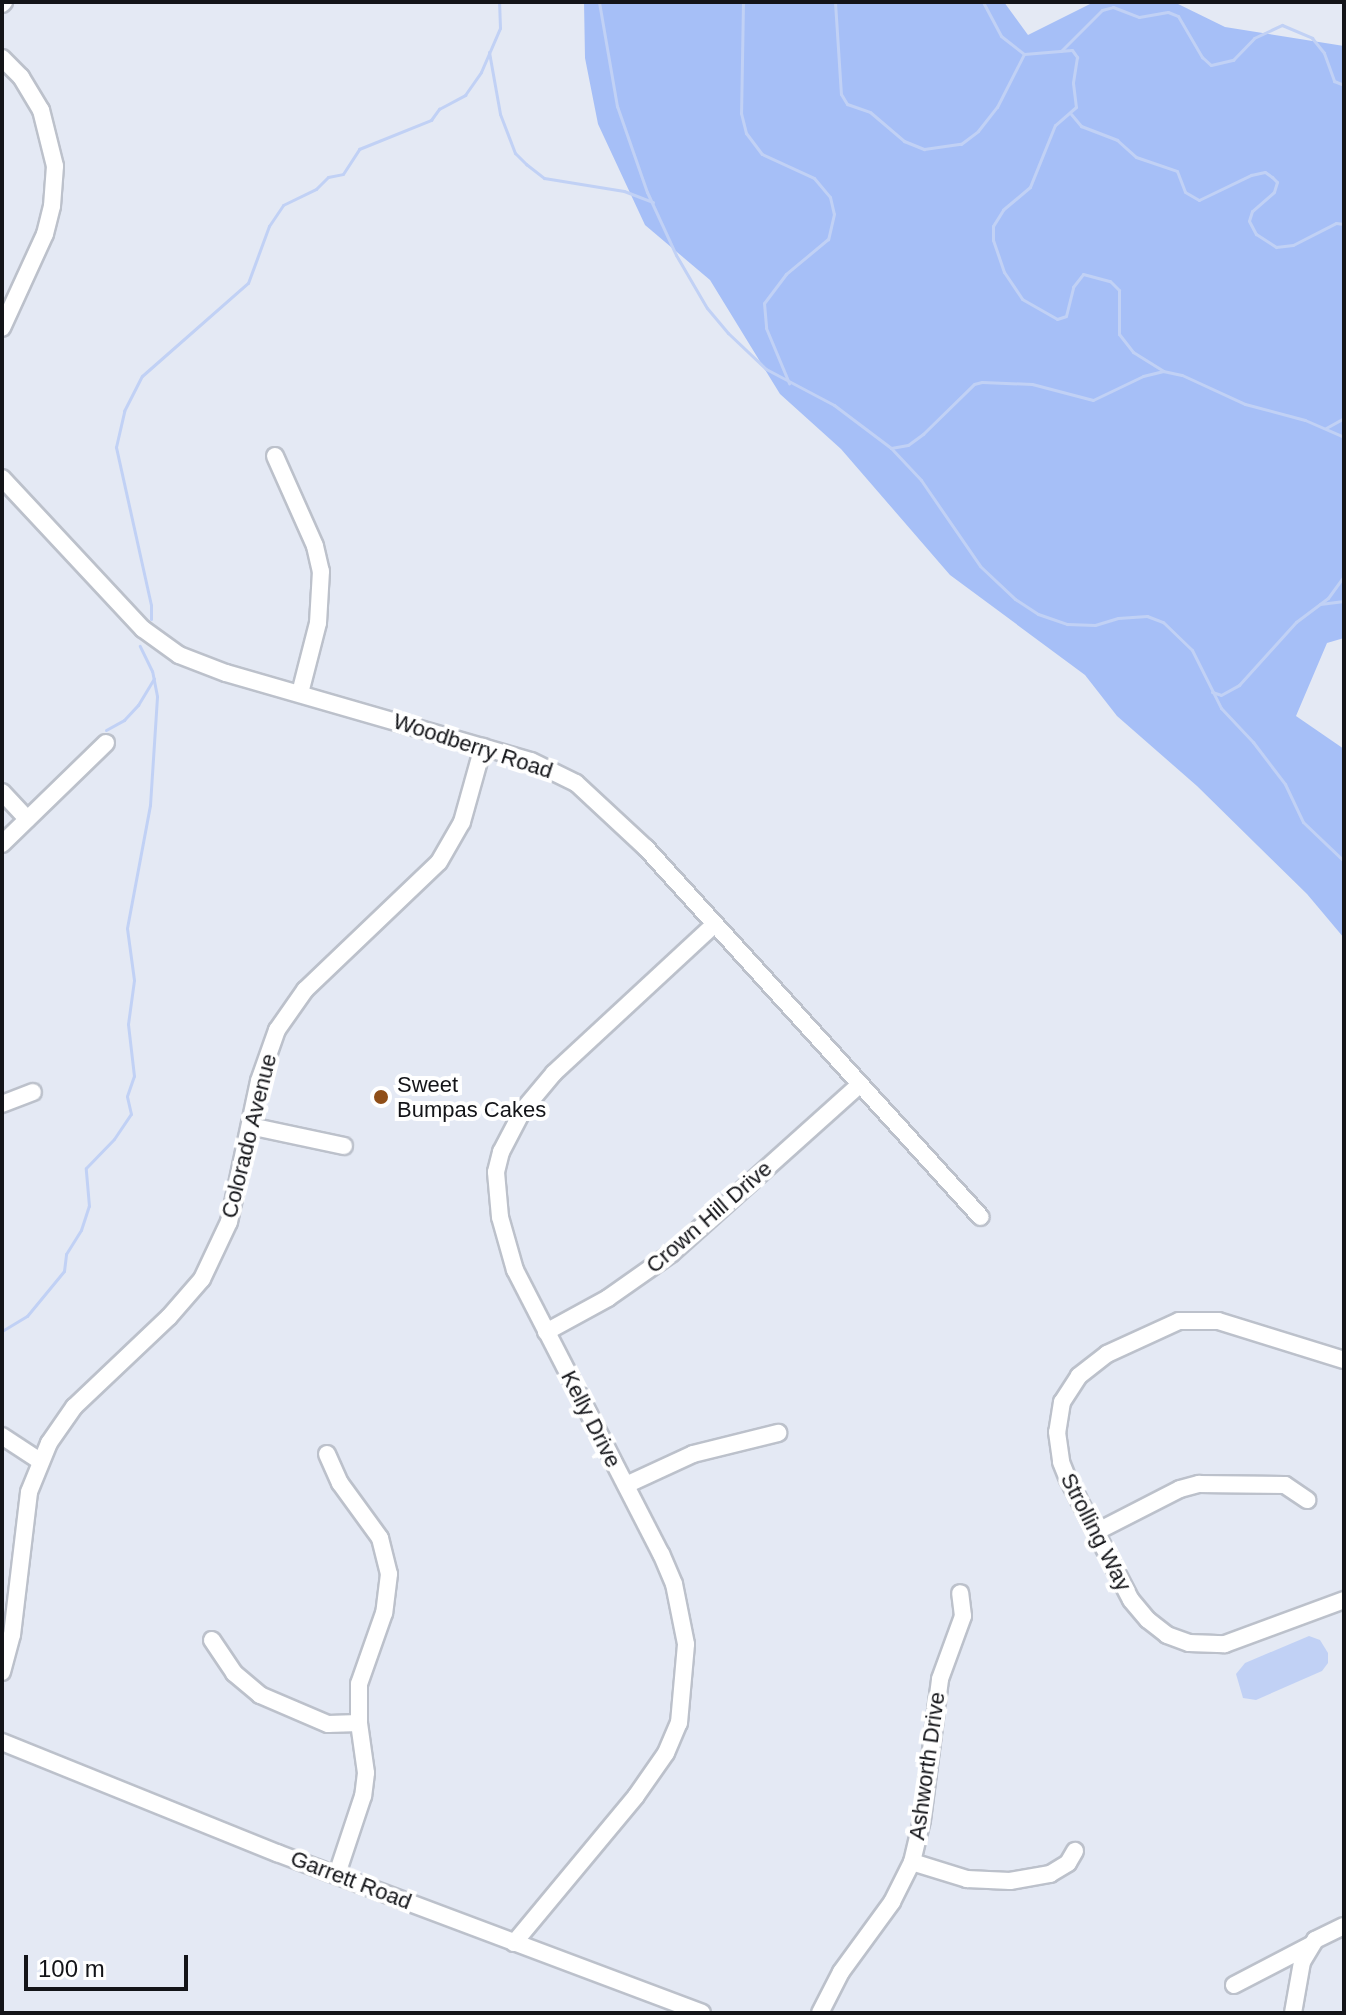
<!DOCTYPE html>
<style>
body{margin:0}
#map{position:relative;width:1346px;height:2015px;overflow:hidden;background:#e4e9f4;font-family:Arial,sans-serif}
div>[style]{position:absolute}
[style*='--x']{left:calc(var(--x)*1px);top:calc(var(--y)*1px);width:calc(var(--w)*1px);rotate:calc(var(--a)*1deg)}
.green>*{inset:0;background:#a6bff7}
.water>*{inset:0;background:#c1d1f5}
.stream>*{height:3px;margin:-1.5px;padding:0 1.5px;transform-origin:1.5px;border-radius:1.5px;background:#c1d1f5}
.roads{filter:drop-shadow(2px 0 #bcc1cb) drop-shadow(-2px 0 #bcc1cb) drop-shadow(0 2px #bcc1cb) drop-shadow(0 -2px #bcc1cb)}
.minor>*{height:16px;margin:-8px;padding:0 8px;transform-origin:8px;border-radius:8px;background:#fff}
.dots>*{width:22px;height:22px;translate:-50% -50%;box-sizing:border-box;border:4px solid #fff;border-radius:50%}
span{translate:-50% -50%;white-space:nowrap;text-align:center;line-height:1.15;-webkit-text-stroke:8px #fff;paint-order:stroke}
.street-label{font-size:22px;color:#131418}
.poi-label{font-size:22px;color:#131418}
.left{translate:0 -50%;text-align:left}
.frame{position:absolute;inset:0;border:4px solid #131418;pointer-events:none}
.scale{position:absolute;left:24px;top:1955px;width:164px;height:36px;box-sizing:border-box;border:4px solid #131418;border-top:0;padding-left:10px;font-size:24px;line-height:28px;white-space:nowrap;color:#131418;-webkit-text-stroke:6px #fff;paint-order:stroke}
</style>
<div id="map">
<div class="green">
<i style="clip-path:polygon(584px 2px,1004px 2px,1028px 35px,1094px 2px,1174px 2px,1225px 27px,1344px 46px,1344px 638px,1327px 643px,1296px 716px,1344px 749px,1344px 938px,1307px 894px,1197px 786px,1117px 716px,1085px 675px,950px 575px,841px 449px,780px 394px,710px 280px,645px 225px,598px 124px,585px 58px)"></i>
</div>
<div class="water">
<i style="clip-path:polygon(1309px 1636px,1320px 1640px,1328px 1653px,1328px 1663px,1322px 1671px,1256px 1700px,1243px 1698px,1236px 1674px,1245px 1663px)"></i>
</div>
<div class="stream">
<i style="--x:599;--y:2;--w:106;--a:80.2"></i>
<i style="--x:617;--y:106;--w:91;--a:70.8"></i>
<i style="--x:647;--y:192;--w:69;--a:65.3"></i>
<i style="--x:676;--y:255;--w:61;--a:59.7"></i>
<i style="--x:707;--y:308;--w:33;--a:50"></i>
<i style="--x:728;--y:333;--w:52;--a:43.5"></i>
<i style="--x:766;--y:369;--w:77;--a:27.9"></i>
<i style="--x:834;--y:405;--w:71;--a:37"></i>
<i style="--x:891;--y:448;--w:44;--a:46.8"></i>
<i style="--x:921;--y:480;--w:104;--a:55.5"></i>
<i style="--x:980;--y:566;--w:48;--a:43.3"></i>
<i style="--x:1015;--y:599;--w:27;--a:33"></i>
<i style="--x:1038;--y:614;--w:31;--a:19"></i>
<i style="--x:1067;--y:624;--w:28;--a:2"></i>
<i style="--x:1095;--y:625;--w:24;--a:-17"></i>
<i style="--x:1118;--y:618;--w:29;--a:-4"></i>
<i style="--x:1147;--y:616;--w:17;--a:21"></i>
<i style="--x:1163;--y:622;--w:40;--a:44"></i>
<i style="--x:1192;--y:650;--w:65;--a:63.4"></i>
<i style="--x:1221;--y:708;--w:47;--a:46.7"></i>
<i style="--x:1253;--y:742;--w:53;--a:52.7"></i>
<i style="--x:1285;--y:784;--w:42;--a:64.7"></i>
<i style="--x:1303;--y:822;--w:57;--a:43.6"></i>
<i style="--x:743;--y:2;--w:111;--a:91"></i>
<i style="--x:741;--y:113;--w:21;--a:76"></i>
<i style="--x:746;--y:133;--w:26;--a:53"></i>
<i style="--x:762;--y:154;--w:57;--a:24.8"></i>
<i style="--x:814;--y:178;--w:25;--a:50"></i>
<i style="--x:830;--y:197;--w:17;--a:77"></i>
<i style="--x:834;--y:214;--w:26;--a:103"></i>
<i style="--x:828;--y:239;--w:55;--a:140.2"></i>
<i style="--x:786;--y:274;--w:36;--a:127"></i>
<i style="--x:764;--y:303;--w:25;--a:85"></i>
<i style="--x:766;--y:328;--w:60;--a:67.3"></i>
<i style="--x:835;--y:2;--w:92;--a:86.3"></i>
<i style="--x:841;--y:94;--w:12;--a:59"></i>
<i style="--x:847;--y:104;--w:24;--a:19"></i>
<i style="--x:870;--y:112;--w:45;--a:40.5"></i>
<i style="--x:904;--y:141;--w:22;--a:22"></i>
<i style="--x:924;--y:149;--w:37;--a:-8"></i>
<i style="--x:961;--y:144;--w:21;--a:-37"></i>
<i style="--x:978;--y:131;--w:31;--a:-52"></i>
<i style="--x:997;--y:107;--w:59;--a:-63"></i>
<i style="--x:983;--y:2;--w:38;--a:62"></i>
<i style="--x:1001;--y:36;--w:29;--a:38"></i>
<i style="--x:1024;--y:54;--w:48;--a:-4.8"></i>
<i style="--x:1072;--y:50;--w:9;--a:54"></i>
<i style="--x:1077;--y:57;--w:26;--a:99"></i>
<i style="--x:1073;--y:83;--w:24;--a:83"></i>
<i style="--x:1076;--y:107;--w:28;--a:139"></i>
<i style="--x:1055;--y:125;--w:67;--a:112"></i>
<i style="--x:1030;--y:187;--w:35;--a:140"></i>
<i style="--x:1003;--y:210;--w:19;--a:122"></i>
<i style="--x:993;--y:226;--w:14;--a:90"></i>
<i style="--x:993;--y:240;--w:34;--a:71"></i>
<i style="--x:1004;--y:272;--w:32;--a:56"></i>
<i style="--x:1022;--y:299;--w:40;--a:29.7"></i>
<i style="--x:1057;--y:319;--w:9;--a:-18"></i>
<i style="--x:1066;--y:316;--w:30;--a:-76"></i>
<i style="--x:1073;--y:287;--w:16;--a:-52"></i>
<i style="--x:1083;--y:274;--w:28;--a:15"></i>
<i style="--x:1110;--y:281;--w:13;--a:45"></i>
<i style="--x:1119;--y:290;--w:44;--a:90"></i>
<i style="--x:1119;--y:334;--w:23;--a:52"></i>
<i style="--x:1133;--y:352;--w:36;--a:32"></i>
<i style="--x:1061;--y:51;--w:58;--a:-45"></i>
<i style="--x:1102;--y:10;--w:11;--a:-15"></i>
<i style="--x:1113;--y:7;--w:28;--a:21"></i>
<i style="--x:1139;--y:17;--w:29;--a:-10"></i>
<i style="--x:1168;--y:12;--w:11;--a:22"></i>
<i style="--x:1178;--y:16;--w:48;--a:59.7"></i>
<i style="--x:1202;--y:57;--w:12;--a:42"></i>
<i style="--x:1211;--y:65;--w:23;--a:-13"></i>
<i style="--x:1233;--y:60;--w:30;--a:-46"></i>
<i style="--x:1254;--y:38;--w:31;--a:-25"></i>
<i style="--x:1282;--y:25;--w:33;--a:23"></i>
<i style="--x:1312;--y:38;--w:19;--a:51"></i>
<i style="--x:1324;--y:53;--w:30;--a:70"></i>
<i style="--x:1334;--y:81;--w:11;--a:22"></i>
<i style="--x:489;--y:52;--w:63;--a:79.9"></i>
<i style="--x:500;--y:114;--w:42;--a:69"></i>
<i style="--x:515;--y:153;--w:16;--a:45"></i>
<i style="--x:526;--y:164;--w:23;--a:38"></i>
<i style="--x:544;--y:178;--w:81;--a:9.2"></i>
<i style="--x:624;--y:191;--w:31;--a:21"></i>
<i style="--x:1071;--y:114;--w:16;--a:50"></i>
<i style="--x:1081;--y:126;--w:39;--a:21"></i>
<i style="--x:1117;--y:140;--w:25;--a:42"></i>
<i style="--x:1136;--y:157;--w:43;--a:18.9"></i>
<i style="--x:1177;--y:171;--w:22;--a:69"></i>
<i style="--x:1185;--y:192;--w:16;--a:30"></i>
<i style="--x:1199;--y:200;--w:58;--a:-25.7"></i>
<i style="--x:1251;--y:175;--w:14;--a:-12"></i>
<i style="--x:1265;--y:172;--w:9;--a:36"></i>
<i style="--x:1272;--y:177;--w:7;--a:45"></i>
<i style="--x:1277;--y:182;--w:10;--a:107"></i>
<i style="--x:1274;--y:192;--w:29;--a:139"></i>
<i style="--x:1252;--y:211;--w:10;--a:107"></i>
<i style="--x:1249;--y:221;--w:15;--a:62"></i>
<i style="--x:1256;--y:234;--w:24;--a:33"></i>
<i style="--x:1276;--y:247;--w:17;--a:-7"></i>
<i style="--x:1293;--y:245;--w:48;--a:-27.1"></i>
<i style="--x:1336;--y:223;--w:8;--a:7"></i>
<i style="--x:1326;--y:428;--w:21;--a:-29"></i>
<i style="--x:891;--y:448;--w:17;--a:-10"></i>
<i style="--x:908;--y:445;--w:19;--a:-36"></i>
<i style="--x:923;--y:434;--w:71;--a:-44.4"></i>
<i style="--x:974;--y:384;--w:8;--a:-14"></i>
<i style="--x:982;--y:382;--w:50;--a:2.3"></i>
<i style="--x:1032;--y:384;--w:63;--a:14.7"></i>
<i style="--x:1093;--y:400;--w:55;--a:-25.6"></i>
<i style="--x:1143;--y:376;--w:21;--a:-14"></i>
<i style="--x:1163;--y:371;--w:19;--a:12"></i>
<i style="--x:1182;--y:375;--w:69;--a:24.7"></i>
<i style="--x:1245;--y:404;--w:62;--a:14.9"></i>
<i style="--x:1305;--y:420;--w:43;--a:23.6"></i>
<i style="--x:1320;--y:604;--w:24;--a:-7"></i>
<i style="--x:151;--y:619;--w:14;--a:-90"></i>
<i style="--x:151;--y:605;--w:162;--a:-102.5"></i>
<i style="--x:116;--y:447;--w:37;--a:-77"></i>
<i style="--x:124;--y:411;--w:39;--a:-63"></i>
<i style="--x:142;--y:376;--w:141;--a:-41.3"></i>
<i style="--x:248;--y:283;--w:61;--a:-69.8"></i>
<i style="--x:269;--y:226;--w:25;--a:-56"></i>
<i style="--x:283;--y:205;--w:37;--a:-26"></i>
<i style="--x:316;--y:189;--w:17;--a:-45"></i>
<i style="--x:328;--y:177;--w:15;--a:-11"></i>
<i style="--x:343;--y:174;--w:30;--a:-57"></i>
<i style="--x:359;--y:149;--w:78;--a:-21.9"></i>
<i style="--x:431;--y:120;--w:14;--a:-54"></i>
<i style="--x:439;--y:109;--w:30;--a:-28"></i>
<i style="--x:465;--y:95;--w:28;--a:-55"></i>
<i style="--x:481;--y:72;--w:48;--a:-66.6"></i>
<i style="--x:500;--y:28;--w:26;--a:-92"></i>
<i style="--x:1212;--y:692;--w:9;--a:18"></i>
<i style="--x:1221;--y:695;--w:21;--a:-29"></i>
<i style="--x:1239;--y:685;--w:85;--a:-47.9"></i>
<i style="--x:1296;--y:622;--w:40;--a:-37"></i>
<i style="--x:1328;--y:598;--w:27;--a:-54"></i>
<i style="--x:106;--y:730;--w:21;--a:-29"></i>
<i style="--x:124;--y:720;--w:21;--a:-47"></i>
<i style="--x:138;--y:705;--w:31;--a:-59"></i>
<i style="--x:2;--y:1331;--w:29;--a:-31"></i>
<i style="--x:27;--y:1316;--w:58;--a:-50.6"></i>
<i style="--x:64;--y:1271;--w:17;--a:-83"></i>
<i style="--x:66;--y:1254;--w:28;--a:-58"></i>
<i style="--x:81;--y:1230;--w:25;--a:-72"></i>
<i style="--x:89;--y:1206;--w:38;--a:-95"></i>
<i style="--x:86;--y:1168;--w:40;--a:-46"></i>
<i style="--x:114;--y:1139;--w:30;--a:-56"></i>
<i style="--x:131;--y:1114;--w:18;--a:-103"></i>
<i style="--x:127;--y:1096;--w:21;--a:-71"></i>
<i style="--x:134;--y:1076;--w:52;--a:-96.6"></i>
<i style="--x:128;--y:1024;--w:44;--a:-82.2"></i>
<i style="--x:134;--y:980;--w:52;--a:-97.7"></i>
<i style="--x:127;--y:928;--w:125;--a:-79.4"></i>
<i style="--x:150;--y:805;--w:109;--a:-86.3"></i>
<i style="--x:157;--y:696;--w:25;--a:-101"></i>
<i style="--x:152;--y:671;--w:28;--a:-116"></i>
</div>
<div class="roads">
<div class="minor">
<i style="--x:2;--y:4;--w:3;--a:-45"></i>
<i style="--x:2;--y:58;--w:27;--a:45"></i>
<i style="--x:21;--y:77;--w:39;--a:59"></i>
<i style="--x:41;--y:110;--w:58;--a:76"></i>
<i style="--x:55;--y:166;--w:40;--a:94.3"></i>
<i style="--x:52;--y:206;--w:29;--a:104"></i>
<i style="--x:45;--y:234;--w:103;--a:114.6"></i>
<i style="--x:275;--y:456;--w:98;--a:66"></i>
<i style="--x:315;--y:546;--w:26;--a:77"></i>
<i style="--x:321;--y:571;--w:52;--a:93.3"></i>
<i style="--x:318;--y:623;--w:72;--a:104.4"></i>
<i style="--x:2;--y:478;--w:207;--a:47"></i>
<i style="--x:143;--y:629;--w:44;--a:35.8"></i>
<i style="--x:179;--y:655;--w:50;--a:21"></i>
<i style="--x:226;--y:673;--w:317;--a:16.1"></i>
<i style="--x:531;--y:761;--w:50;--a:26.1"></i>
<i style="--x:576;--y:783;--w:96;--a:42.9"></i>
<i style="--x:646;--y:848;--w:498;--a:47.8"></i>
<i style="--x:2;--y:792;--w:37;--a:47"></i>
<i style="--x:2;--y:844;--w:145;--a:-44.2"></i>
<i style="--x:2;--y:1104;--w:33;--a:-21"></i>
<i style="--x:250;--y:1126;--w:96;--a:12"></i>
<i style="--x:546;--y:1332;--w:71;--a:-28.7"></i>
<i style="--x:608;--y:1298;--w:78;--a:-35.1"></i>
<i style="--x:672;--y:1253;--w:251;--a:-41.9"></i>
<i style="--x:1344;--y:1360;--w:132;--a:-162.8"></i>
<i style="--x:1218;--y:1321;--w:39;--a:180"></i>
<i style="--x:1179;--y:1321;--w:79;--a:155.4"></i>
<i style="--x:1107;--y:1354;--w:36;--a:142"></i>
<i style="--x:1079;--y:1376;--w:31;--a:123"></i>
<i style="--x:1062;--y:1402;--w:30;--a:99"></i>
<i style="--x:1057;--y:1432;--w:30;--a:82"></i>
<i style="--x:1061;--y:1462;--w:18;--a:68"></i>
<i style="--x:1068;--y:1479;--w:136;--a:62.5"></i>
<i style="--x:1131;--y:1600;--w:26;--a:50"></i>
<i style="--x:1148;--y:1620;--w:24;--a:38"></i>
<i style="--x:1167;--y:1635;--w:23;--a:20"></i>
<i style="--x:1189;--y:1643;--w:36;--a:2"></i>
<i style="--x:1225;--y:1644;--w:127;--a:-20.3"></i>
<i style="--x:2;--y:1436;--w:45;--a:33.3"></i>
<i style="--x:327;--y:1454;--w:32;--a:66"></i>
<i style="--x:340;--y:1483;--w:68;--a:54"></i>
<i style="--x:380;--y:1538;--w:37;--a:76"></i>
<i style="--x:389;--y:1574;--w:39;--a:97"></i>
<i style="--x:384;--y:1613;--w:75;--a:109.4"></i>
<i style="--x:359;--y:1684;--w:39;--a:90"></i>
<i style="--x:359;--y:1723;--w:50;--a:82"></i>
<i style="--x:366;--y:1773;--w:23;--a:97"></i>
<i style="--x:363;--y:1796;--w:82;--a:108.4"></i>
<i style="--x:626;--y:1485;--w:74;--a:-24.8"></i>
<i style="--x:693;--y:1454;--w:88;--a:-13.9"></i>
<i style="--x:1096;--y:1532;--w:94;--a:-27.1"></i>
<i style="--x:1180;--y:1489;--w:20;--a:-15"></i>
<i style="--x:1199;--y:1484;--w:86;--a:0.7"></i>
<i style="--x:1285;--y:1485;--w:27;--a:34"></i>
<i style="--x:212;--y:1640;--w:40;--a:56"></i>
<i style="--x:234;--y:1673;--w:34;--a:40"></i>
<i style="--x:260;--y:1695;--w:74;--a:23.1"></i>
<i style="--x:328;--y:1724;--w:31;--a:-2"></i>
<i style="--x:2;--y:1672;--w:38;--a:-75"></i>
<i style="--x:12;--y:1635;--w:144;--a:-83.2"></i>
<i style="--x:29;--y:1492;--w:53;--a:-67.8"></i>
<i style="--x:49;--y:1443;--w:44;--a:-55.2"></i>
<i style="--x:74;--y:1407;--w:131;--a:-43.5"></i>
<i style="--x:169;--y:1317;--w:50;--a:-49"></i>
<i style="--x:202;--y:1279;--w:63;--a:-64.7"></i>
<i style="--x:229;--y:1222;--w:144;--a:-78"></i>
<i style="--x:259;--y:1081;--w:54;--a:-70.6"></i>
<i style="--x:277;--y:1030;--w:49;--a:-55"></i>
<i style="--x:305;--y:990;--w:185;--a:-43.7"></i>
<i style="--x:439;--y:862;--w:46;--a:-60.1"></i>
<i style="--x:462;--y:822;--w:78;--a:-74.4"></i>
<i style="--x:2;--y:1742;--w:297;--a:22"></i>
<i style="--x:277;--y:1853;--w:454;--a:20.6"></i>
<i style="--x:912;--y:1862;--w:58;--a:17.2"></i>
<i style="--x:967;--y:1879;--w:43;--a:2.7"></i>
<i style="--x:1010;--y:1881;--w:41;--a:-9.9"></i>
<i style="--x:1050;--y:1874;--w:21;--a:-31"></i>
<i style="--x:1068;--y:1863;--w:14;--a:-60"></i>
<i style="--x:514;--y:1943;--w:191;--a:-50.3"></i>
<i style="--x:636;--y:1796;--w:52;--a:-55.1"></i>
<i style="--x:666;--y:1753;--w:33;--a:-67"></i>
<i style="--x:679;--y:1723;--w:79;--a:-84.9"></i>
<i style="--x:686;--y:1644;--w:61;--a:-101.3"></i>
<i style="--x:674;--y:1584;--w:33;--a:-113"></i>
<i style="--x:661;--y:1554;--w:319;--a:-117.2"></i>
<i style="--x:515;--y:1270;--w:55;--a:-105.8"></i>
<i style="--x:500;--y:1217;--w:45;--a:-95.1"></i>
<i style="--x:496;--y:1172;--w:21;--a:-76"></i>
<i style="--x:501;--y:1152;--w:47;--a:-62.4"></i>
<i style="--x:523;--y:1110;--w:48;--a:-50"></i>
<i style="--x:554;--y:1073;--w:218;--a:-42.8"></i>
<i style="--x:1234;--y:1985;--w:87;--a:-27.5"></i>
<i style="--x:820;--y:2013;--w:46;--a:-62.9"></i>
<i style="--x:841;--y:1972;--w:87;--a:-53.9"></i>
<i style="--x:892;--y:1902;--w:45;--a:-63.4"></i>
<i style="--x:912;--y:1862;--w:43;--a:-76.6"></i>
<i style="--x:922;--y:1820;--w:142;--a:-82.7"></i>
<i style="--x:940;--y:1679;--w:67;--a:-69.9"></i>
<i style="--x:963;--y:1616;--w:23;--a:-97"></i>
<i style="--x:1293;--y:2013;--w:52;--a:-80"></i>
<i style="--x:1302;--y:1962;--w:26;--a:-59"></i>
<i style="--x:1315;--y:1940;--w:32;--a:-26"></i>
</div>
</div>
<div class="dots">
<i style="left:381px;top:1097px;background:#8f4e18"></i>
</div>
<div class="street-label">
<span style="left:473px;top:746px;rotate:18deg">Woodberry Road</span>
<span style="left:249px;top:1136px;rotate:-76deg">Colorado Avenue</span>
<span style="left:709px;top:1217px;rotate:-41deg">Crown Hill Drive</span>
<span style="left:591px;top:1419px;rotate:63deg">Kelly Drive</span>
<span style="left:1096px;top:1532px;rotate:63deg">Strolling Way</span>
<span style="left:927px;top:1766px;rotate:-82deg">Ashworth Drive</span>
<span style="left:351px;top:1880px;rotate:21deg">Garrett Road</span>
</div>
<div class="poi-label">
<span class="left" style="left:397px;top:1097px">Sweet<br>Bumpas Cakes</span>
</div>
<div class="frame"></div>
<div class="scale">100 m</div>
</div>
